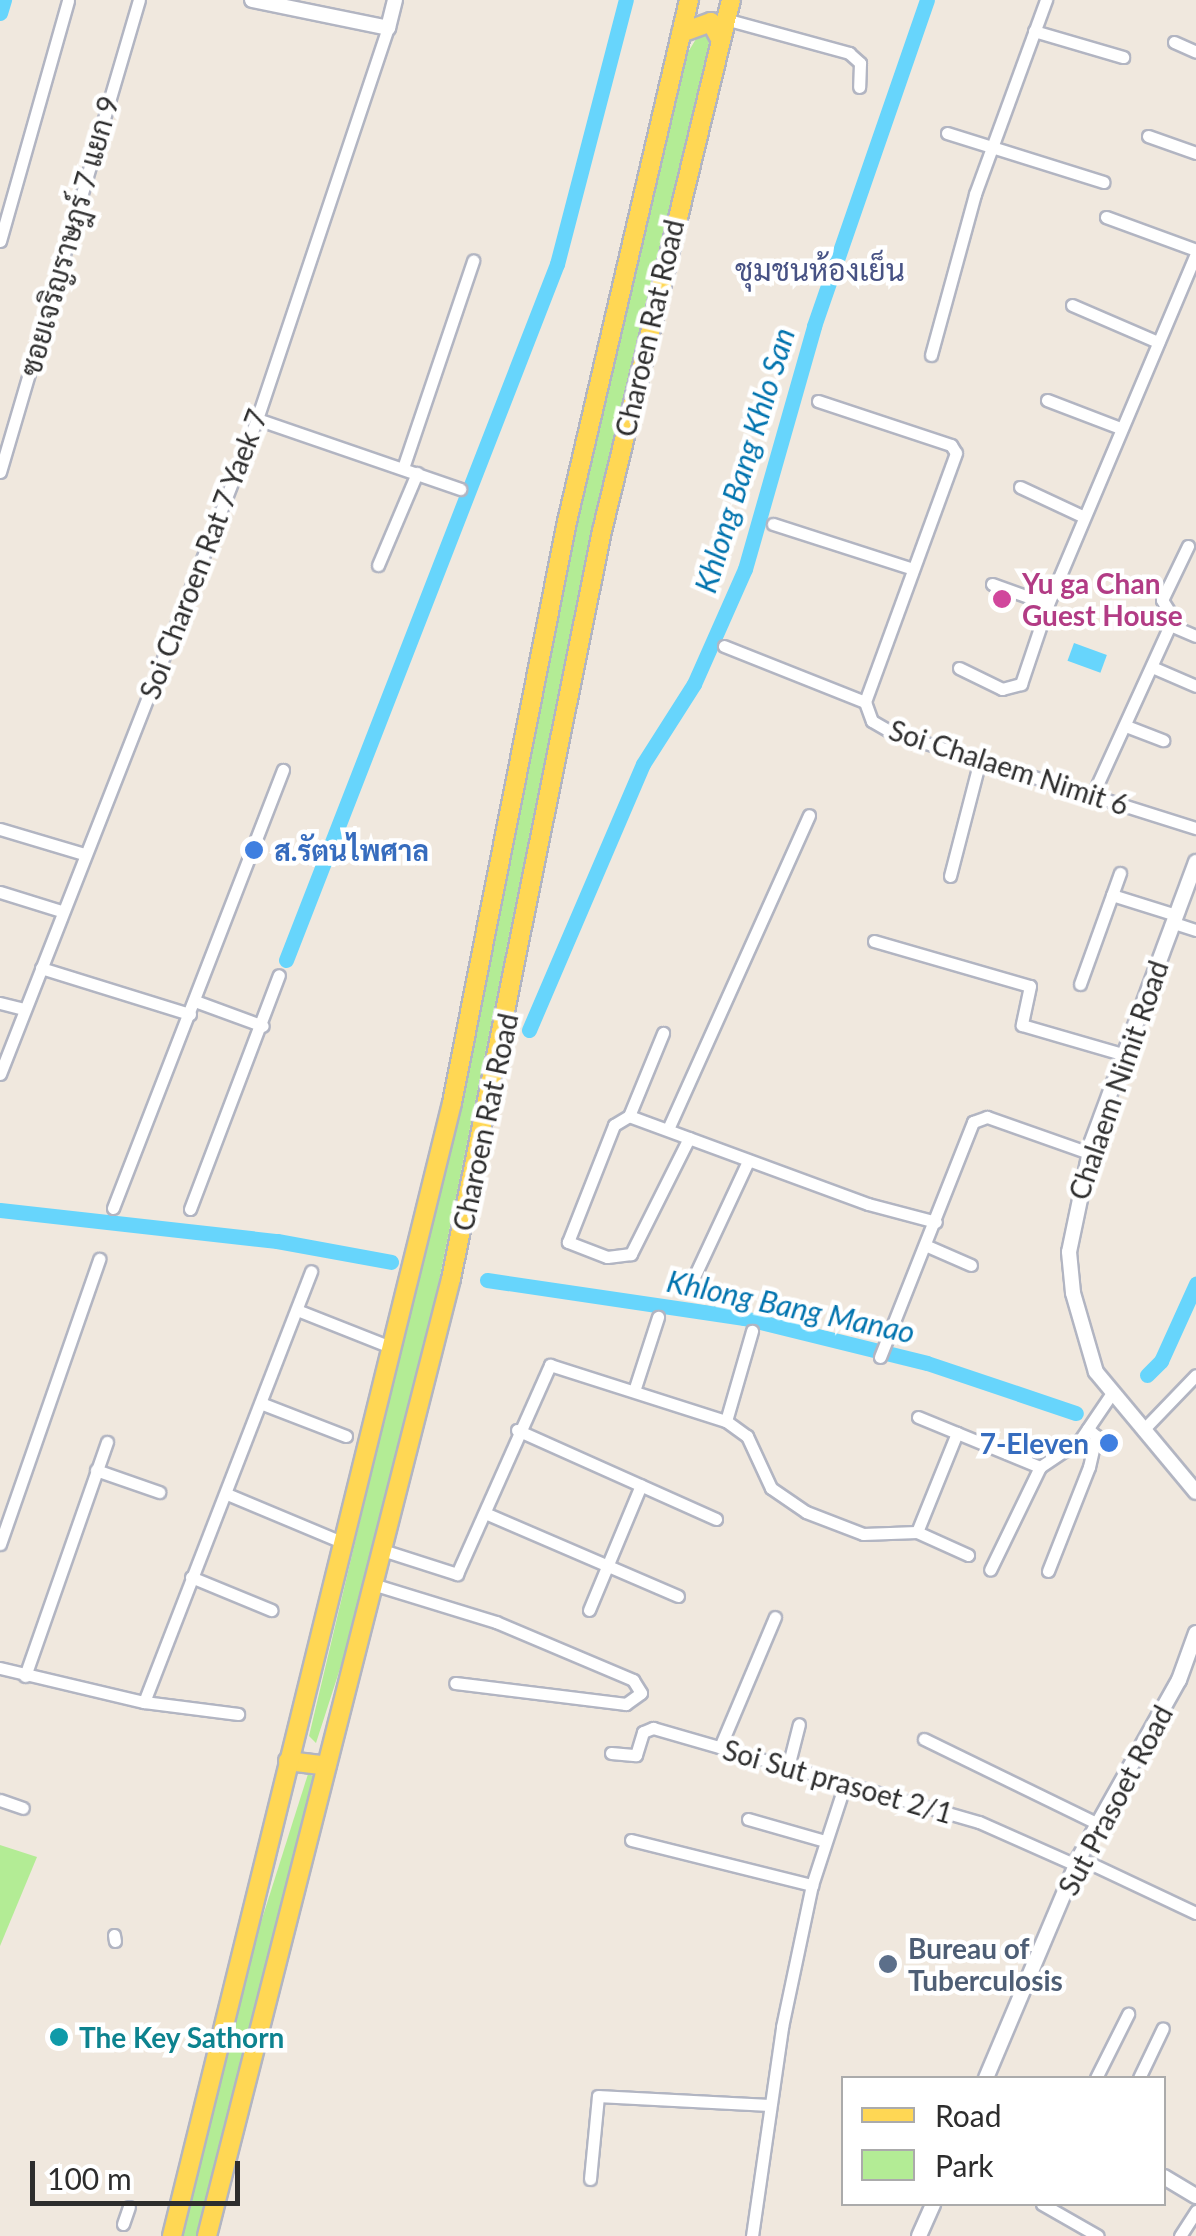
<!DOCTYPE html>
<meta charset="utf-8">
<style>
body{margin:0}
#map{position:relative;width:1196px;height:2236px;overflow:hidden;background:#f0e8de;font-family:Lato,Sarabun,sans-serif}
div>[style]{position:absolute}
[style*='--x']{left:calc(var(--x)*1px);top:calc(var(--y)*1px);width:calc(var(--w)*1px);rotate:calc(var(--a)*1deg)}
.green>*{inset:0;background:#b3ec95}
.water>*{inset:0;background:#67d5fc;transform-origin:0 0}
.canal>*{height:15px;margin:-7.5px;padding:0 7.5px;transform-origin:7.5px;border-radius:7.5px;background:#67d5fc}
.roads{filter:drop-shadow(2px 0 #b2b5c2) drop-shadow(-2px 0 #b2b5c2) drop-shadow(0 2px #b2b5c2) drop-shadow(0 -2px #b2b5c2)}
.minor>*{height:11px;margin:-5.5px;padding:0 5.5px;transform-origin:5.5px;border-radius:5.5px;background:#fff}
.tertiary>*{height:14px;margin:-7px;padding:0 7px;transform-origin:7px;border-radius:7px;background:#fff}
.primary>*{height:18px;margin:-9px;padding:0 9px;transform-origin:9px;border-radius:9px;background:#ffd754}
.dots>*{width:28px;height:28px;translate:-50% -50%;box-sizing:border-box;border:5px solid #fff;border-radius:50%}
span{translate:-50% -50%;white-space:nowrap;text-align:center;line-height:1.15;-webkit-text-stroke:9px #fff;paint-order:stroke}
.street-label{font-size:28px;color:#2d2d2d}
.hotel-label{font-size:28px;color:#b23c85;font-weight:700}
.left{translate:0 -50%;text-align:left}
.shop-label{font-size:28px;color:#366cbe;font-weight:700}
.right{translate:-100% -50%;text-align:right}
.service-label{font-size:28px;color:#4e5e75;font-weight:700}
.culture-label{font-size:28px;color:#0d838f;font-weight:700}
.neighbourhood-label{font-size:30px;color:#475284}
.water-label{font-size:30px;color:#0073ae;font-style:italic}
.legend{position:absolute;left:841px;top:2076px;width:325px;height:130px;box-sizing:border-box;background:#fff;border:2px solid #ababab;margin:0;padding:12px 18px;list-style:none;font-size:30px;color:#2d2d2d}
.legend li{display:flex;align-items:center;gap:20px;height:50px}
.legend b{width:50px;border:2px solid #ababab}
.scale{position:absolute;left:30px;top:2161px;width:210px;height:45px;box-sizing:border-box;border:5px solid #2d2d2d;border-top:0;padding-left:12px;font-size:30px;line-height:35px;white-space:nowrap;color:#2d2d2d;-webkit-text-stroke:8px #fff;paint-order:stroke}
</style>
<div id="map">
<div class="green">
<i style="clip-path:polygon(704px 26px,709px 43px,585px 560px,433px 1311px,358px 1613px,316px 1743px,309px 1736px,465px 1079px,566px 558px,685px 57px)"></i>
<i style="clip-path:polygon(308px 1774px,318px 1778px,198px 2236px,180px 2236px,255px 1941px)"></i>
<i style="clip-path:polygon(0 1845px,37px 1857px,0 1946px)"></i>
</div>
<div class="water">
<i style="left:1074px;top:643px;width:35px;height:19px;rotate:20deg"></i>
</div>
<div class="canal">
<i style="--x:0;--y:13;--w:14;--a:-73"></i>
<i style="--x:286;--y:960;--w:747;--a:-68.73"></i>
<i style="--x:557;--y:264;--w:273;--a:-75.4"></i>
<i style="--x:529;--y:1030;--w:289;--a:-66.8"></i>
<i style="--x:643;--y:764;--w:95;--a:-57.5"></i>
<i style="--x:694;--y:684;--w:126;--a:-66.1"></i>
<i style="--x:745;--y:569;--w:253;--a:-74.1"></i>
<i style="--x:814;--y:326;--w:345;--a:-70.9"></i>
<i style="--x:0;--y:1210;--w:279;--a:6.4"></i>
<i style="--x:277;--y:1241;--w:116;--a:10.4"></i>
<i style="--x:487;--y:1280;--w:260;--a:8.4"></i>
<i style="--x:744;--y:1318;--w:188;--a:13.8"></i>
<i style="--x:927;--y:1363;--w:157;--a:18.6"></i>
<i style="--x:1147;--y:1375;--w:20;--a:-45"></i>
<i style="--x:1161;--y:1361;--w:85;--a:-65.6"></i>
</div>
<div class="roads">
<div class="minor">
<i style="--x:725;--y:19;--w:129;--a:15.3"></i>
<i style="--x:849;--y:53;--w:15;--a:42"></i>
<i style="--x:860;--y:63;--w:24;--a:92"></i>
<i style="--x:1034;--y:31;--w:93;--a:16.3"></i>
<i style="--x:1174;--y:42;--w:24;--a:24"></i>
<i style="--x:947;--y:133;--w:164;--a:17.4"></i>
<i style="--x:1148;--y:136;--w:51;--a:19.5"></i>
<i style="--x:1106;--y:217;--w:96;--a:20.1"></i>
<i style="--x:0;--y:241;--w:250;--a:-74.2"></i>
<i style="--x:1072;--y:305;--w:94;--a:23.3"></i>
<i style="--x:931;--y:355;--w:167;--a:-74.7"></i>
<i style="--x:975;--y:194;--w:207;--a:-69.9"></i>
<i style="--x:1047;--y:400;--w:78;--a:21"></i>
<i style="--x:818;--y:401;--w:140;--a:18.3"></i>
<i style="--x:951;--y:445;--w:9;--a:58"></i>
<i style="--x:956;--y:453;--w:265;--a:110.1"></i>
<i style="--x:257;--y:419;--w:215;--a:19"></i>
<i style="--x:403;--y:468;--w:219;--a:-71.3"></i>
<i style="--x:0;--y:472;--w:492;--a:-73.6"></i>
<i style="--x:1020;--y:487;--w:68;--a:25.1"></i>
<i style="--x:773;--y:524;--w:147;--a:17.8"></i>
<i style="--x:378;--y:565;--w:100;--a:-67"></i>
<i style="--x:992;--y:584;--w:59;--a:19.7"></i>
<i style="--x:1048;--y:604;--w:381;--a:-67.1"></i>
<i style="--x:1170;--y:625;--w:28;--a:23"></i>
<i style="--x:724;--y:646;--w:152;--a:21.7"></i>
<i style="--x:865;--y:702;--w:20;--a:70"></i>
<i style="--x:872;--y:721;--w:22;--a:30"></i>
<i style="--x:891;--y:732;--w:320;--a:17.5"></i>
<i style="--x:1152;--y:667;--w:48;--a:23.4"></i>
<i style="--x:959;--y:668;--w:48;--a:26"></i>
<i style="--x:1002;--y:689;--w:20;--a:-15"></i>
<i style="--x:1021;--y:684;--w:84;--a:-71.4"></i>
<i style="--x:1126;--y:726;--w:40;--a:21"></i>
<i style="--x:1093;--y:794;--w:186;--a:-65.5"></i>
<i style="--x:1170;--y:625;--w:9;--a:-77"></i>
<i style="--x:1172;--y:616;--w:19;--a:-122"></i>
<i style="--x:1162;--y:600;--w:60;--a:-64.3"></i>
<i style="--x:0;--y:829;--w:88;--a:16.6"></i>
<i style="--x:950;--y:876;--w:120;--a:-75.5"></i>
<i style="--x:0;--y:892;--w:64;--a:17.3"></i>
<i style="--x:1112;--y:895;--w:67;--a:17.4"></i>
<i style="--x:1174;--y:923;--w:23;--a:18"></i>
<i style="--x:874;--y:941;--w:162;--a:16.1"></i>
<i style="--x:1030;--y:986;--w:40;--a:102"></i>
<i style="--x:1022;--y:1025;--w:107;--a:16.2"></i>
<i style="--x:41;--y:968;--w:156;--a:17.2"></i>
<i style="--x:1080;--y:984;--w:118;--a:-70.2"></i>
<i style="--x:195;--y:1001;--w:72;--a:20.2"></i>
<i style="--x:0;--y:1003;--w:25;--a:14"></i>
<i style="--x:0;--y:1074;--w:704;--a:-68.58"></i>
<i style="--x:257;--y:419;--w:412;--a:-71.5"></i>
<i style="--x:629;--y:1116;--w:90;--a:-67.7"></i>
<i style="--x:668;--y:1129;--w:344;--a:-65.8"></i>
<i style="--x:689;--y:1138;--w:130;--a:116.6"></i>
<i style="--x:631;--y:1254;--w:24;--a:173"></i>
<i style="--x:607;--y:1257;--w:42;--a:-159"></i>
<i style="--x:568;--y:1242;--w:126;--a:-68.5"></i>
<i style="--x:614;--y:1125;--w:17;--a:-31"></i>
<i style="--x:629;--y:1116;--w:255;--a:20.2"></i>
<i style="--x:868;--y:1204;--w:70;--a:14.8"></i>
<i style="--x:113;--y:1208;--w:470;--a:-68.8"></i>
<i style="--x:190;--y:1209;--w:250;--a:-69.2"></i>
<i style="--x:925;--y:1245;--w:50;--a:23.5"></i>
<i style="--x:687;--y:1292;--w:145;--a:-65"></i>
<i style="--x:297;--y:1310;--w:103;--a:21.6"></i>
<i style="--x:880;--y:1357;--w:253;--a:-68.4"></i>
<i style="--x:973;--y:1122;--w:15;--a:-20"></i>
<i style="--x:987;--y:1117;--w:108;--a:19.4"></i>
<i style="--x:634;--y:1391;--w:78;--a:-72"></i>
<i style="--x:263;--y:1404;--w:89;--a:21.1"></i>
<i style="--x:918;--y:1417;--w:132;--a:22.3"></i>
<i style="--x:1040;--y:1467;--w:114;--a:115.9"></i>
<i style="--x:726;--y:1421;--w:94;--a:-73.9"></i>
<i style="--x:517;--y:1430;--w:218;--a:24.1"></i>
<i style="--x:1143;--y:1430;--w:76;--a:-46.1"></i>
<i style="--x:1040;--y:1467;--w:48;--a:-34"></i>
<i style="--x:1080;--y:1440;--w:57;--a:-55.8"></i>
<i style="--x:96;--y:1470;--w:67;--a:19.2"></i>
<i style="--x:227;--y:1494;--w:125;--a:22.7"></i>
<i style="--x:485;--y:1513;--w:210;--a:23.3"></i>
<i style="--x:917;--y:1532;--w:107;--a:-68"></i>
<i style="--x:0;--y:1544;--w:302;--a:-70.8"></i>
<i style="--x:382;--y:1550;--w:79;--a:17.7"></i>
<i style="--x:457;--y:1574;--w:229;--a:-66"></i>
<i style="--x:550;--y:1365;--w:185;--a:17.7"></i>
<i style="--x:726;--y:1421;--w:26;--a:36"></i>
<i style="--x:747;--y:1436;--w:57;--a:65.2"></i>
<i style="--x:771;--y:1488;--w:42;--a:34.4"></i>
<i style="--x:806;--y:1512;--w:61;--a:21.1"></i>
<i style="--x:863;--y:1534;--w:54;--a:-2.1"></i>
<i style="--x:917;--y:1532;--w:56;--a:24.3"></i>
<i style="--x:1048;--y:1571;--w:112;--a:-68.5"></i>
<i style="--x:1089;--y:1467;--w:32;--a:-77"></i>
<i style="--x:1096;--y:1436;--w:11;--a:-139"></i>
<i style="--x:191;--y:1577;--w:87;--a:22.4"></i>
<i style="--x:376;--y:1585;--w:126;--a:17.1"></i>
<i style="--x:496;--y:1622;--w:149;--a:22.9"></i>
<i style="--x:633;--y:1680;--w:15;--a:58"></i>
<i style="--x:641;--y:1693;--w:19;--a:144"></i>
<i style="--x:626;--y:1704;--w:172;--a:-173"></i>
<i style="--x:589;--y:1610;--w:135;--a:-67.4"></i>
<i style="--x:0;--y:1668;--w:148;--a:13.3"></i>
<i style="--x:144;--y:1702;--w:95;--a:7.3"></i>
<i style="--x:25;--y:1676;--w:248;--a:-70.7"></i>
<i style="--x:144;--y:1702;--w:462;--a:-68.8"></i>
<i style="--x:924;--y:1739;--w:191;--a:26"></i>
<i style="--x:720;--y:1747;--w:141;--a:-67.1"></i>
<i style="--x:611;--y:1753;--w:25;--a:5"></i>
<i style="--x:636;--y:1755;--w:24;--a:-73"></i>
<i style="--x:643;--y:1732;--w:11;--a:-22"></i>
<i style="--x:653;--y:1728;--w:339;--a:16.1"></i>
<i style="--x:979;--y:1822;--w:106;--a:23.9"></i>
<i style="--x:788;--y:1767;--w:44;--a:-75.7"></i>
<i style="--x:0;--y:1800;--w:24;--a:19"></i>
<i style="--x:748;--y:1819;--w:80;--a:15.9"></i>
<i style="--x:631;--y:1840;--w:187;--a:14"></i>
<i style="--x:1079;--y:1858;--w:129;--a:25.2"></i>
<i style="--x:114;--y:1935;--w:6;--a:81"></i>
<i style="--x:1096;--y:2078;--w:72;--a:-63.4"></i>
<i style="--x:1139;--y:2078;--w:55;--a:-64.4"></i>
<i style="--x:590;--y:2179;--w:83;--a:-84.5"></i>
<i style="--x:598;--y:2096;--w:171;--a:3"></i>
<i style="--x:1042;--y:2204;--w:64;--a:29.7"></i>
<i style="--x:123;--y:2224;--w:18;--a:-71"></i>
<i style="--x:752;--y:2236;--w:211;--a:-81.8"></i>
<i style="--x:782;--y:2027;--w:145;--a:-78.1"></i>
<i style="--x:812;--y:1885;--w:106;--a:-71.9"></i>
<i style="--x:1180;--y:2236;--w:30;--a:-57"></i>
</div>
<div class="tertiary">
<i style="--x:252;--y:0;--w:139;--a:11.6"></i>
<i style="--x:388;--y:28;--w:29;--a:-76"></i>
<i style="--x:1196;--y:862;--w:299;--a:110.4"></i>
<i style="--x:1092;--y:1142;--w:112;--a:101.8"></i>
<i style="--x:1069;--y:1252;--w:41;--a:84.4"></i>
<i style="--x:1073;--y:1293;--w:82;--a:73.8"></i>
<i style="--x:1096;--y:1372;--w:156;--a:50.2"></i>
<i style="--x:986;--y:2078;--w:239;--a:-67.1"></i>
<i style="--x:1079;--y:1858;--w:204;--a:-60.7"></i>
<i style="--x:1179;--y:1680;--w:50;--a:-70.1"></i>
<i style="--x:1164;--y:2177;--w:37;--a:31"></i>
<i style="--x:919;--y:2236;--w:35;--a:-66"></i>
</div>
<div class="primary">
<i style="--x:681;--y:33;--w:32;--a:-20"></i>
<i style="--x:711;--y:22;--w:19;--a:62"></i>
<i style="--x:288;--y:1761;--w:39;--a:7"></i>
<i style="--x:172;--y:2236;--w:1167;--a:-76.12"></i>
<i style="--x:452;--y:1103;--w:588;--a:-78.82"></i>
<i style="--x:566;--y:526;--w:540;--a:-76.84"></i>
<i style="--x:207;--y:2236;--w:988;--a:-75.7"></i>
<i style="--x:451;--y:1279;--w:763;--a:-78.59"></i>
<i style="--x:602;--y:531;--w:546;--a:-76.35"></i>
</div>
</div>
<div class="dots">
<i style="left:1002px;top:599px;background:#d1479c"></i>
<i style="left:254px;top:850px;background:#3f7fe0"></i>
<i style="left:1109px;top:1443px;background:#3f7fe0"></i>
<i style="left:888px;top:1964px;background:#5c6f8a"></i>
<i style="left:59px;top:2037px;background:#0f9aa8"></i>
</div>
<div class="street-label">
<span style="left:69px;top:236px;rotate:-74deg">ซอยเจริญราษฎร์ 7 แยก 9</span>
<span style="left:649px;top:328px;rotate:-77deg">Charoen Rat Road</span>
<span style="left:203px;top:554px;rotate:-69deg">Soi Charoen Rat 7 Yaek 7</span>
<span style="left:1009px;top:767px;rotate:18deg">Soi Chalaem Nimit 6</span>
<span style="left:1118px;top:1080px;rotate:-71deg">Chalaem Nimit Road</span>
<span style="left:485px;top:1122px;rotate:-78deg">Charoen Rat Road</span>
<span style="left:838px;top:1781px;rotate:16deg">Soi Sut prasoet 2/1</span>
<span style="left:1115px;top:1800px;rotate:-62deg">Sut Prasoet Road</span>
</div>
<div class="hotel-label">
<span class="left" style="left:1022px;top:599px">Yu ga Chan<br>Guest House</span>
</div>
<div class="shop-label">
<span class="left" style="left:274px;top:850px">ส.รัตนไพศาล</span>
<span class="right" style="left:1089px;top:1443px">7-Eleven</span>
</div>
<div class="service-label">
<span class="left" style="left:908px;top:1964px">Bureau of<br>Tuberculosis</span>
</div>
<div class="culture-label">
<span class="left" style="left:79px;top:2037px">The Key Sathorn</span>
</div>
<div class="neighbourhood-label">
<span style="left:820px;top:269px">ชุมชนห้องเย็น</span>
</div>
<div class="water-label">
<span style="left:744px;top:460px;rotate:-73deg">Khlong Bang Khlo San</span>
<span style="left:791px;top:1306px;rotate:12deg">Khlong Bang Manao</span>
</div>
<ul class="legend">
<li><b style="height:12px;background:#ffd754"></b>Road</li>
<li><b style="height:28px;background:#b3ec95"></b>Park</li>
</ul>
<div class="scale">100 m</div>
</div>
